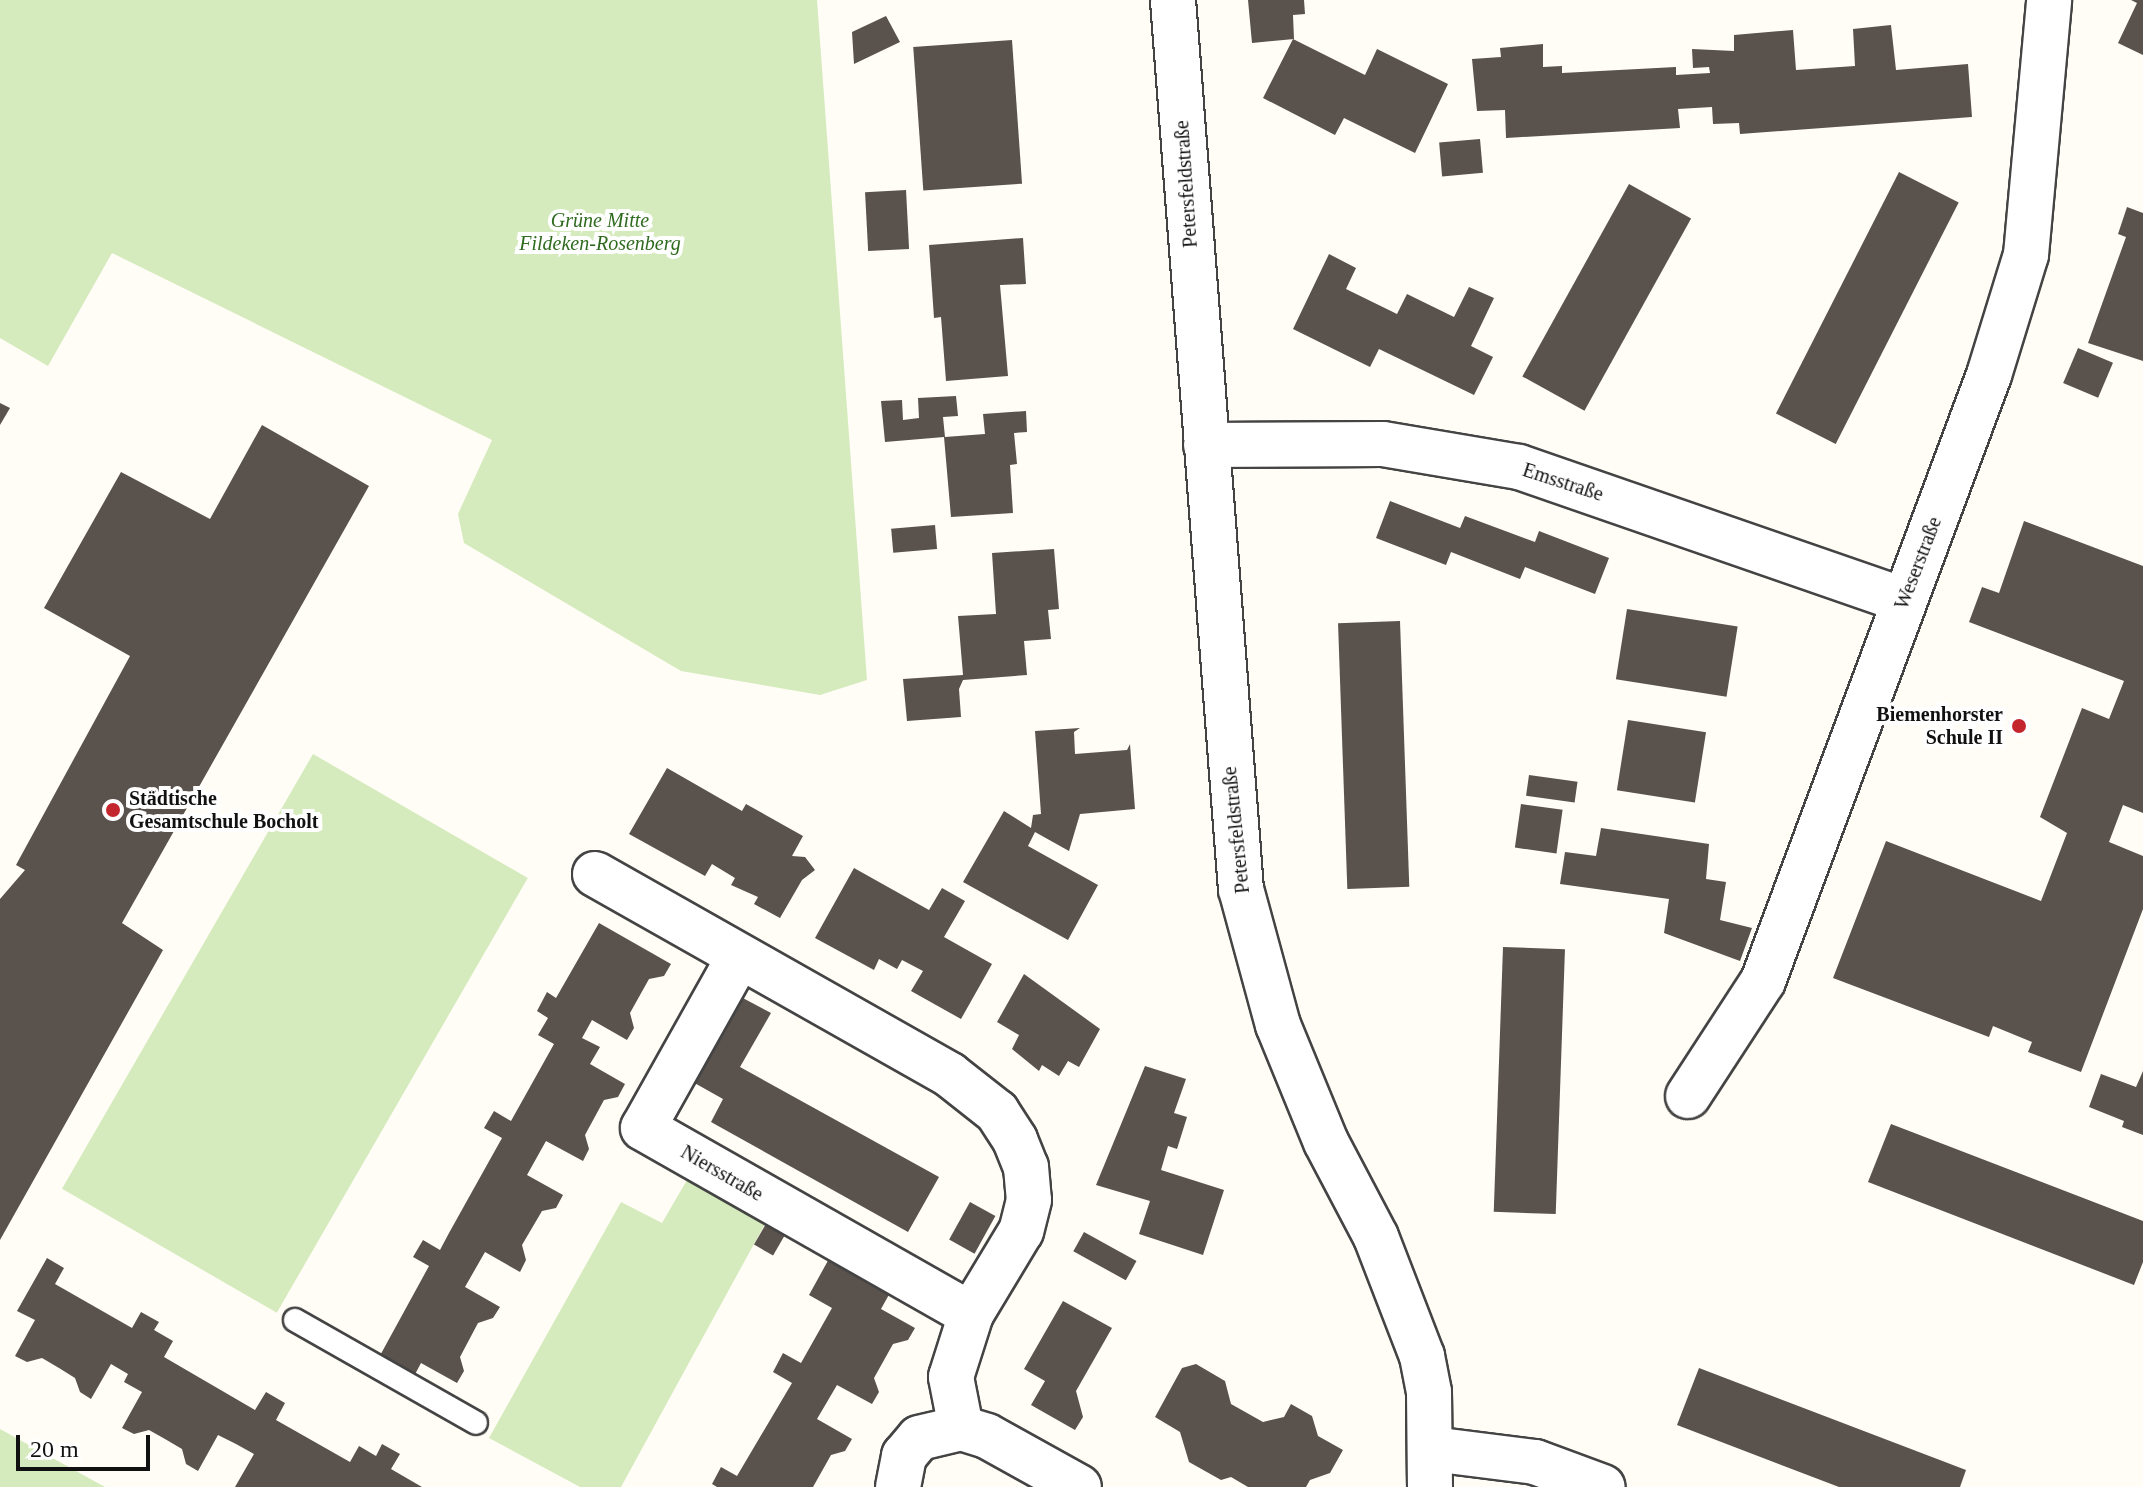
<!DOCTYPE html>
<meta charset="utf-8">
<style>
body{margin:0}
#map{position:relative;width:2143px;height:1487px;overflow:hidden;background:#fffdf5;font-family:"Times New Roman",serif}
div>[style]{position:absolute}
[style*='--x']{left:calc(var(--x)*1px);top:calc(var(--y)*1px);width:calc(var(--w)*1px);rotate:calc(var(--a)*1deg)}
.green>*{inset:0;background:#d5ebbd;transform-origin:0 0}
.building>*{inset:0;background:#5a524d;transform-origin:0 0}
.roads{filter:drop-shadow(2px 0 #444) drop-shadow(-2px 0 #444) drop-shadow(0 2px #444) drop-shadow(0 -2px #444)}
.service>*{height:22px;margin:-11px;padding:0 11px;transform-origin:11px;border-radius:11px;background:#fff}
.minor>*{height:44px;margin:-22px;padding:0 22px;transform-origin:22px;border-radius:22px;background:#fff}
.dots>*{width:22px;height:22px;translate:-50% -50%;box-sizing:border-box;border:4px solid #fff;border-radius:50%}
span{translate:-50% -50%;white-space:nowrap;text-align:center;line-height:1.15;-webkit-text-stroke:8px #fff;paint-order:stroke}
.street-label{font-size:20px;color:#111}
.park-label{font-size:20px;color:#2f6b1f;font-style:italic}
.poi-label{font-size:20px;color:#111;font-weight:700}
.right{translate:-100% -50%;text-align:right}
.left{translate:0 -50%;text-align:left}
.scale{position:absolute;left:16px;top:1435px;width:134px;height:36px;box-sizing:border-box;border:4px solid #111;border-top:0;padding-left:10px;font-size:24px;line-height:28px;white-space:nowrap;color:#111;-webkit-text-stroke:6px #fff;paint-order:stroke}
</style>
<div id="map">
<div class="green">
<i style="clip-path:polygon(0 0,817px 0,867px 680px,820px 695px,681px 671px,464px 543px,458px 514px,492px 440px,112px 253px,48px 366px,0 338px)"></i>
<i style="left:313px;top:754px;width:248px;height:502px;rotate:30deg"></i>
<i style="clip-path:polygon(687px 1180px,766px 1222px,621px 1487px,580px 1487px,489px 1438px,621px 1202px,662px 1223px)"></i>
<i style="clip-path:polygon(0 1429px,105px 1487px,0 1487px)"></i>
</div>
<div class="building">
<i style="clip-path:polygon(1248px 0,1304px 0,1305px 14px,1293px 15px,1294px 39px,1252px 43px)"></i>
<i style="clip-path:polygon(2131px 0,2143px 0,2143px 55px,2118px 43px,2137px 3px)"></i>
<i style="clip-path:polygon(886px 16px,900px 42px,854px 64px,852px 32px)"></i>
<i style="clip-path:polygon(1891px 25px,1896px 70px,1968px 64px,1972px 117px,1740px 134px,1739px 123px,1713px 124px,1712px 107px,1678px 109px,1680px 128px,1506px 138px,1505px 110px,1477px 111px,1472px 59px,1501px 57px,1500px 48px,1543px 44px,1543px 67px,1562px 66px,1562px 73px,1676px 67px,1676px 75px,1710px 73px,1709px 67px,1693px 68px,1692px 49px,1734px 51px,1734px 35px,1793px 30px,1796px 70px,1855px 66px,1853px 29px)"></i>
<i style="clip-path:polygon(1293px 39px,1365px 75px,1377px 49px,1448px 84px,1415px 153px,1344px 118px,1335px 135px,1263px 98px)"></i>
<i style="left:1012px;top:40px;width:144px;height:99px;rotate:86deg"></i>
<i style="left:1480px;top:139px;width:34px;height:41px;rotate:85deg"></i>
<i style="left:1899px;top:172px;width:67px;height:271px;rotate:27deg"></i>
<i style="left:1629px;top:184px;width:71px;height:220px;rotate:29deg"></i>
<i style="left:906px;top:190px;width:59px;height:41px;rotate:87deg"></i>
<i style="clip-path:polygon(2127px 207px,2143px 213px,2143px 361px,2088px 343px,2126px 237px,2118px 234px)"></i>
<i style="clip-path:polygon(1023px 238px,1026px 284px,1000px 285px,1008px 376px,946px 381px,941px 317px,934px 318px,929px 245px)"></i>
<i style="clip-path:polygon(1329px 254px,1356px 268px,1346px 289px,1397px 314px,1407px 294px,1454px 317px,1469px 287px,1494px 298px,1471px 346px,1493px 357px,1474px 395px,1379px 349px,1370px 367px,1293px 329px)"></i>
<i style="left:2078px;top:348px;width:38px;height:38px;rotate:23deg"></i>
<i style="clip-path:polygon(956px 396px,958px 416px,943px 417px,945px 437px,985px 434px,983px 414px,1026px 411px,1027px 432px,1014px 433px,1017px 464px,1010px 465px,1013px 513px,951px 517px,944px 437px,885px 442px,881px 401px,902px 400px,903px 420px,919px 418px,918px 398px)"></i>
<i style="clip-path:polygon(0 403px,10px 408px,0 425px)"></i>
<i style="clip-path:polygon(262px 425px,369px 486px,122px 923px,163px 950px,0 1240px,0 899px,25px 870px,16px 865px,130px 656px,44px 608px,121px 472px,210px 519px)"></i>
<i style="clip-path:polygon(1390px 501px,1460px 528px,1465px 516px,1535px 542px,1539px 531px,1609px 558px,1595px 594px,1525px 567px,1520px 579px,1451px 552px,1446px 565px,1376px 538px)"></i>
<i style="clip-path:polygon(2024px 521px,2143px 566px,2143px 813px,2123px 805px,2109px 842px,2143px 856px,2143px 909px,2081px 1072px,2028px 1052px,2032px 1042px,1993px 1026px,1989px 1037px,1833px 978px,1886px 841px,2041px 901px,2067px 833px,2040px 817px,2082px 708px,2109px 719px,2124px 681px,1969px 622px,1982px 587px,1999px 593px)"></i>
<i style="left:935px;top:525px;width:24px;height:44px;rotate:85deg"></i>
<i style="clip-path:polygon(1054px 549px,1059px 609px,1048px 610px,1051px 639px,1024px 641px,1027px 675px,963px 680px,959px 689px,961px 717px,907px 721px,903px 679px,963px 675px,958px 616px,996px 614px,992px 553px)"></i>
<i style="left:1627px;top:609px;width:112px;height:71px;rotate:9deg"></i>
<i style="left:1400px;top:621px;width:266px;height:62px;rotate:88deg"></i>
<i style="left:1628px;top:720px;width:79px;height:71px;rotate:9deg"></i>
<i style="clip-path:polygon(1080px 728px,1074px 732px,1075px 754px,1127px 750px,1130px 744px,1135px 809px,1080px 814px,1069px 851px,1035px 832px,1028px 846px,1098px 885px,1068px 940px,963px 882px,1004px 811px,1031px 828px,1033px 815px,1041px 814px,1035px 731px)"></i>
<i style="clip-path:polygon(667px 768px,742px 811px,746px 804px,803px 836px,792px 856px,805px 857px,815px 870px,802px 880px,780px 918px,754px 904px,758px 897px,731px 885px,735px 878px,712px 864px,705px 876px,629px 834px)"></i>
<i style="left:1529px;top:775px;width:49px;height:21px;rotate:8deg"></i>
<i style="left:1521px;top:804px;width:42px;height:44px;rotate:8deg"></i>
<i style="clip-path:polygon(1601px 828px,1709px 844px,1706px 879px,1726px 882px,1720px 920px,1752px 928px,1740px 961px,1664px 933px,1669px 899px,1560px 884px,1565px 852px,1596px 856px)"></i>
<i style="clip-path:polygon(854px 868px,929px 910px,942px 888px,965px 901px,944px 937px,992px 964px,961px 1019px,911px 991px,923px 971px,902px 960px,897px 969px,879px 959px,874px 970px,815px 938px)"></i>
<i style="clip-path:polygon(599px 923px,671px 964px,664px 976px,649px 979px,630px 1013px,634px 1028px,627px 1040px,592px 1020px,582px 1038px,600px 1047px,590px 1064px,625px 1084px,618px 1097px,604px 1100px,585px 1135px,589px 1149px,583px 1161px,546px 1141px,527px 1175px,563px 1195px,556px 1208px,542px 1211px,522px 1245px,526px 1260px,520px 1272px,485px 1252px,465px 1287px,500px 1307px,493px 1318px,478px 1323px,460px 1357px,464px 1371px,457px 1383px,421px 1363px,412px 1380px,377px 1361px,429px 1266px,413px 1257px,423px 1240px,440px 1250px,449px 1233px,502px 1138px,484px 1128px,494px 1111px,511px 1121px,554px 1044px,538px 1035px,548px 1018px,537px 1011px,547px 992px,556px 998px)"></i>
<i style="left:1503px;top:947px;width:62px;height:265px;rotate:2deg"></i>
<i style="clip-path:polygon(1024px 974px,1100px 1029px,1079px 1067px,1068px 1061px,1059px 1076px,1042px 1065px,1039px 1071px,1012px 1049px,1019px 1035px,997px 1022px)"></i>
<i style="clip-path:polygon(739px 996px,771px 1013px,740px 1067px,939px 1177px,908px 1232px,711px 1122px,723px 1099px,691px 1081px)"></i>
<i style="clip-path:polygon(1145px 1066px,1186px 1079px,1174px 1113px,1187px 1117px,1177px 1149px,1168px 1146px,1161px 1170px,1224px 1190px,1203px 1255px,1139px 1234px,1150px 1201px,1096px 1185px)"></i>
<i style="clip-path:polygon(2143px 1071px,2143px 1135px,2122px 1127px,2124px 1121px,2089px 1107px,2101px 1074px,2136px 1087px)"></i>
<i style="clip-path:polygon(1891px 1124px,2143px 1221px,2143px 1262px,2134px 1285px,1868px 1182px)"></i>
<i style="left:970px;top:1202px;width:29px;height:43px;rotate:29deg"></i>
<i style="left:767px;top:1222px;width:22px;height:26px;rotate:30deg"></i>
<i style="left:1084px;top:1232px;width:60px;height:22px;rotate:29deg"></i>
<i style="clip-path:polygon(830px 1257px,891px 1291px,881px 1309px,915px 1328px,908px 1340px,893px 1344px,874px 1378px,879px 1392px,872px 1404px,837px 1385px,817px 1419px,852px 1439px,845px 1451px,831px 1455px,813px 1487px,717px 1487px,712px 1484px,721px 1467px,737px 1476px,792px 1383px,773px 1372px,783px 1353px,801px 1363px,832px 1308px,809px 1295px)"></i>
<i style="clip-path:polygon(47px 1258px,64px 1268px,55px 1284px,132px 1328px,141px 1312px,159px 1322px,154px 1330px,173px 1341px,164px 1357px,255px 1410px,266px 1392px,285px 1403px,276px 1420px,350px 1462px,359px 1446px,376px 1456px,382px 1444px,400px 1454px,391px 1469px,422px 1487px,235px 1487px,254px 1454px,236px 1444px,218px 1435px,198px 1471px,186px 1464px,182px 1449px,165px 1439px,149px 1430px,134px 1434px,122px 1428px,142px 1392px,124px 1382px,128px 1374px,111px 1364px,91px 1399px,80px 1392px,75px 1378px,59px 1368px,42px 1358px,27px 1362px,15px 1356px,35px 1320px,17px 1311px)"></i>
<i style="clip-path:polygon(1063px 1301px,1112px 1328px,1076px 1391px,1083px 1417px,1075px 1430px,1031px 1405px,1045px 1381px,1024px 1369px)"></i>
<i style="clip-path:polygon(1196px 1364px,1225px 1381px,1231px 1404px,1263px 1422px,1284px 1417px,1291px 1404px,1312px 1416px,1318px 1436px,1343px 1450px,1330px 1473px,1310px 1480px,1306px 1487px,1248px 1487px,1231px 1477px,1221px 1480px,1189px 1462px,1180px 1432px,1155px 1417px,1182px 1368px)"></i>
<i style="clip-path:polygon(1699px 1368px,1966px 1470px,1960px 1487px,1839px 1487px,1677px 1425px)"></i>
</div>
<div class="roads">
<div class="service">
<i style="--x:295;--y:1320;--w:208;--a:29.6"></i>
</div>
<div class="minor">
<i style="--x:1173;--y:0;--w:892;--a:85.63"></i>
<i style="--x:1241;--y:889;--w:141;--a:74.8"></i>
<i style="--x:1278;--y:1025;--w:126;--a:67.7"></i>
<i style="--x:1326;--y:1142;--w:107;--a:62.2"></i>
<i style="--x:1376;--y:1237;--w:128;--a:68.9"></i>
<i style="--x:1422;--y:1356;--w:37;--a:79"></i>
<i style="--x:1429;--y:1392;--w:95;--a:89.4"></i>
<i style="--x:1206;--y:445;--w:177;--a:-0.3"></i>
<i style="--x:1383;--y:444;--w:138;--a:9.6"></i>
<i style="--x:1519;--y:467;--w:407;--a:19.1"></i>
<i style="--x:595;--y:874;--w:408;--a:29.5"></i>
<i style="--x:950;--y:1075;--w:60;--a:38.2"></i>
<i style="--x:997;--y:1112;--w:33;--a:57"></i>
<i style="--x:1015;--y:1140;--w:29;--a:68"></i>
<i style="--x:1026;--y:1167;--w:33;--a:85"></i>
<i style="--x:1029;--y:1200;--w:32;--a:104"></i>
<i style="--x:1021;--y:1231;--w:97;--a:121.1"></i>
<i style="--x:971;--y:1314;--w:66;--a:107.6"></i>
<i style="--x:951;--y:1377;--w:52;--a:78.9"></i>
<i style="--x:739;--y:957;--w:196;--a:119.3"></i>
<i style="--x:643;--y:1128;--w:377;--a:29.6"></i>
<i style="--x:1688;--y:1096;--w:137;--a:-56.9"></i>
<i style="--x:1763;--y:981;--w:647;--a:-69.55"></i>
<i style="--x:1989;--y:375;--w:126;--a:-72.9"></i>
<i style="--x:2026;--y:255;--w:256;--a:-84.8"></i>
<i style="--x:1432;--y:1449;--w:104;--a:7.2"></i>
<i style="--x:1535;--y:1462;--w:72;--a:20.2"></i>
<i style="--x:898;--y:1487;--w:32;--a:-79"></i>
<i style="--x:904;--y:1456;--w:23;--a:-50"></i>
<i style="--x:919;--y:1438;--w:43;--a:-13.4"></i>
<i style="--x:961;--y:1428;--w:27;--a:17"></i>
<i style="--x:987;--y:1436;--w:105;--a:29"></i>
</div>
</div>
<div class="dots">
<i style="left:2019px;top:726px;background:#c4262e"></i>
<i style="left:113px;top:810px;background:#c4262e"></i>
</div>
<div class="street-label">
<span style="left:1186px;top:184px;rotate:-94deg">Petersfeldstraße</span>
<span style="left:1563px;top:482px;rotate:18deg">Emsstraße</span>
<span style="left:1918px;top:563px;rotate:-69deg">Weserstraße</span>
<span style="left:1236px;top:830px;rotate:-96deg">Petersfeldstraße</span>
<span style="left:722px;top:1173px;rotate:30deg">Niersstraße</span>
</div>
<div class="park-label">
<span style="left:600px;top:232px">Grüne Mitte<br>Fildeken-Rosenberg</span>
</div>
<div class="poi-label">
<span class="right" style="left:2003px;top:726px">Biemenhorster<br>Schule II</span>
<span class="left" style="left:129px;top:810px">Städtische<br>Gesamtschule Bocholt</span>
</div>
<div class="scale">20 m</div>
</div>
